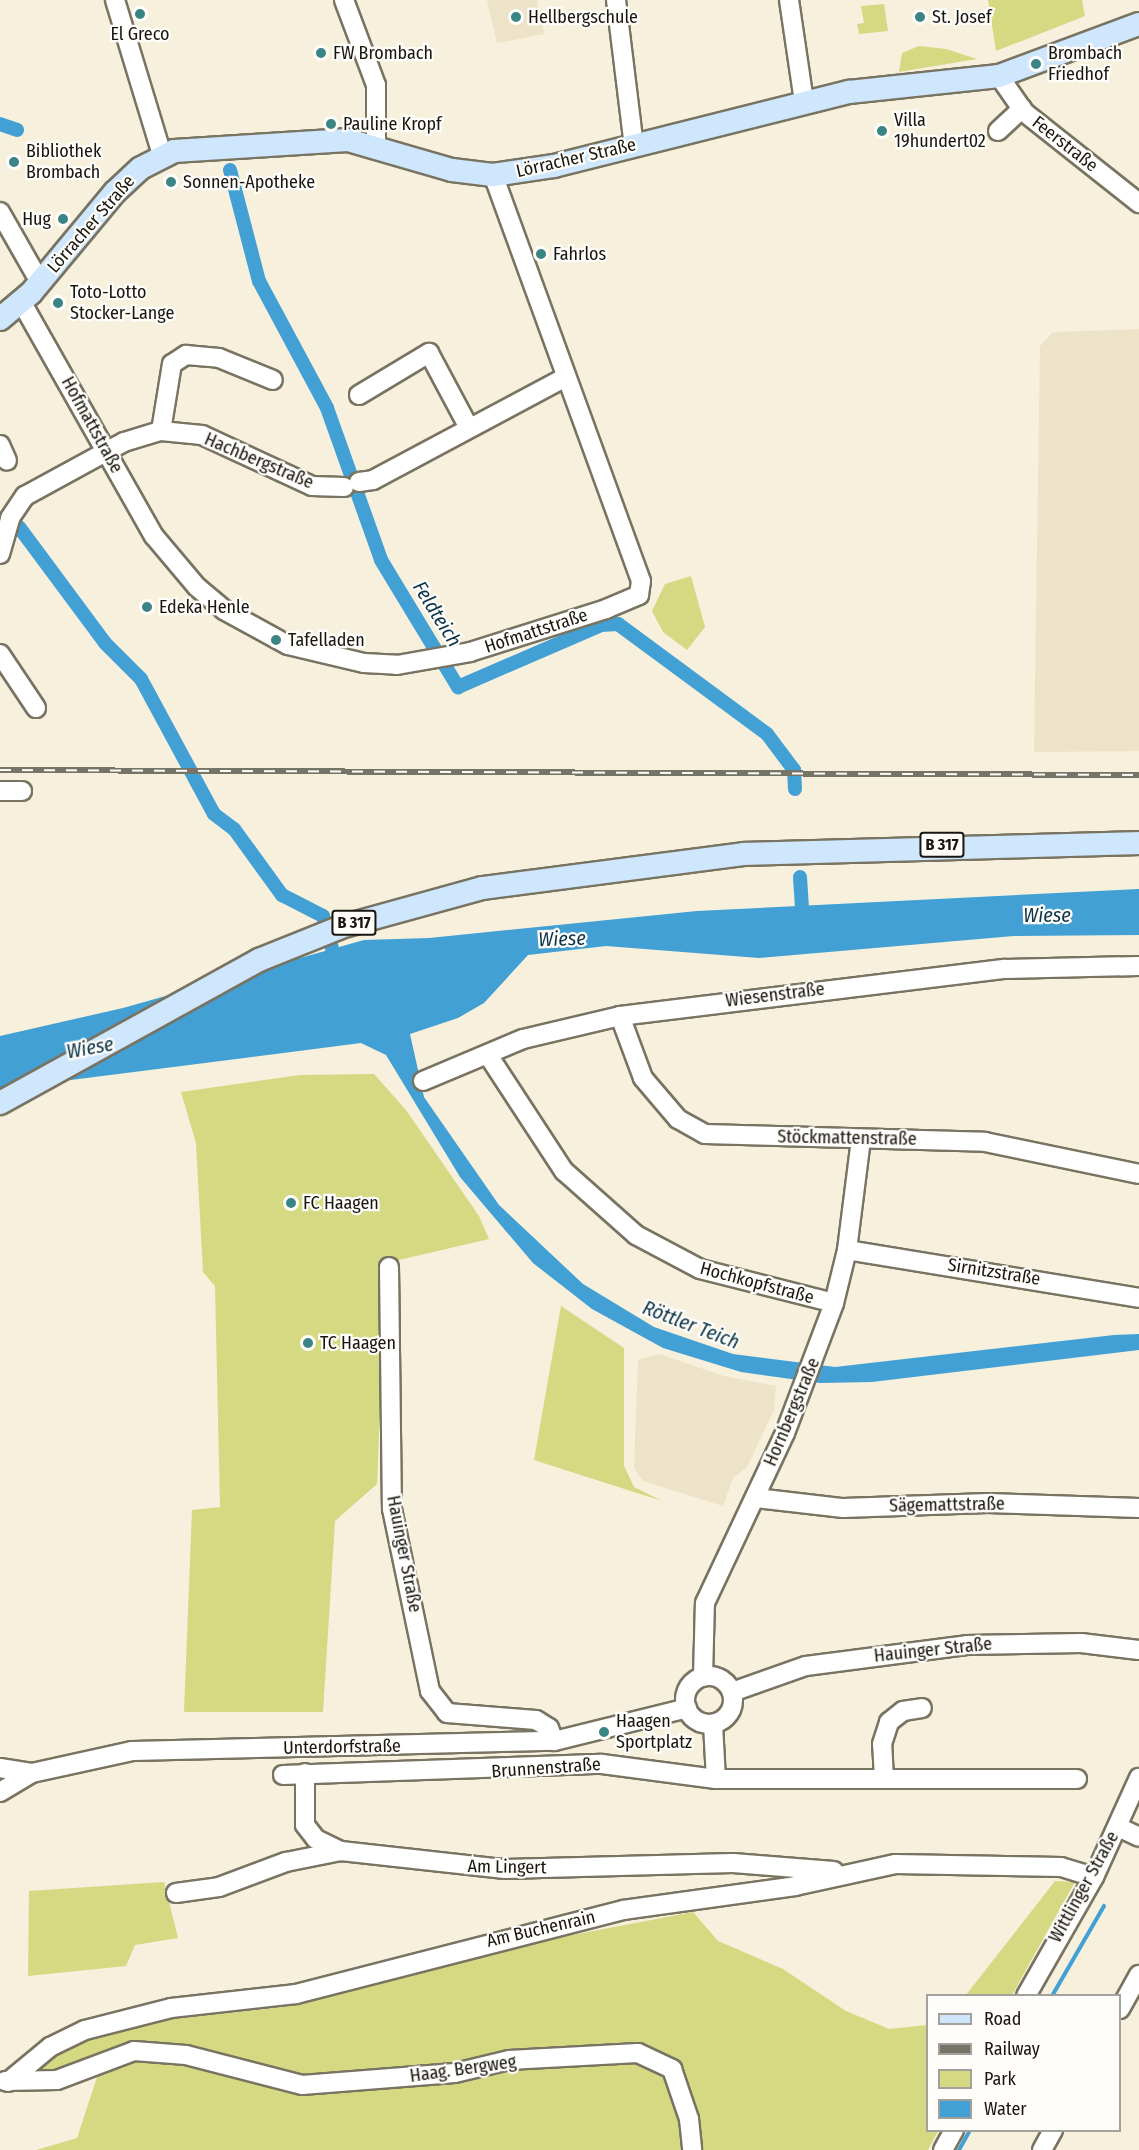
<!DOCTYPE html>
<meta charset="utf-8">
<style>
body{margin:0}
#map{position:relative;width:1139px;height:2150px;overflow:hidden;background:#f6f0dd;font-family:"Fira Sans Condensed",sans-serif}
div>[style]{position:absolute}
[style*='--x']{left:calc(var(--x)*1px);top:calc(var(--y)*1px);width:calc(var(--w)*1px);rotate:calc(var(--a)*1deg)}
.built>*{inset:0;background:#ece3c8}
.green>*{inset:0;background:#d5d982}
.water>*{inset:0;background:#42a0d5}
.stream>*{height:4px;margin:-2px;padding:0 2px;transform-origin:2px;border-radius:2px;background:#42a0d5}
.canal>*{height:14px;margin:-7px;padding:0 7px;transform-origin:7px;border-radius:7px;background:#42a0d5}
.roads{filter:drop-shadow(2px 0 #797362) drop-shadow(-2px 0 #797362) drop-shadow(0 2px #797362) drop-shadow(0 -2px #797362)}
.minor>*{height:18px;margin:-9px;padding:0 9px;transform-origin:9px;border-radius:9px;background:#fff}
.minor>.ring{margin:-9px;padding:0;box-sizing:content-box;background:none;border:18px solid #fff;border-radius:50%}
.major>*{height:22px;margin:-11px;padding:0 11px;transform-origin:11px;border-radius:11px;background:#cee7fd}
.rail>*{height:6px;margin-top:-3px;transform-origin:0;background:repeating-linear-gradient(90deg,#fefdf9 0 11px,#767367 0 22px);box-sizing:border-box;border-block:2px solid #767367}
.dots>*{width:16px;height:16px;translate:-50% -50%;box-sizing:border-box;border:3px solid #fefdf9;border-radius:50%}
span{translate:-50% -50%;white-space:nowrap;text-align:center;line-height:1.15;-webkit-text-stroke:4.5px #fefdf9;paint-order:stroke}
.shield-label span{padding:2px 4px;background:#fefdf9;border:2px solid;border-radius:4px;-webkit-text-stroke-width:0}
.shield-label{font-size:16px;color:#181610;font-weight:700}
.poi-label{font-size:18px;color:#181610}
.left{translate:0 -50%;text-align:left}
.right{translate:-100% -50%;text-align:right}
.street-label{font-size:18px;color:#181610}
.water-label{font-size:20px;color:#0b344a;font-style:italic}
.legend{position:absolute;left:926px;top:1994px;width:195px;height:138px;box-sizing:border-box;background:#fefdf9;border:2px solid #a2a19c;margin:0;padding:8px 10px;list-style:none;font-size:18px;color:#181610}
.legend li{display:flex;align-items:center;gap:12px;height:30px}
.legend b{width:30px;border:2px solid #a2a19c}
</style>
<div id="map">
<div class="built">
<i style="clip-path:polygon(487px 0,537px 0,544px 34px,497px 43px)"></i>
<i style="clip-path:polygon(1139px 329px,1139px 751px,1034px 752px,1040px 346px,1053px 332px)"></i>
<i style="clip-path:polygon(659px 1354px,724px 1376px,776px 1386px,774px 1410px,747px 1467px,733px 1478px,723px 1506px,643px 1481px,634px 1468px,638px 1360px)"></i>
</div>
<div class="green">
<i style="clip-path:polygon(988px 0,1082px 0,1085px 16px,996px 51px)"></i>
<i style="clip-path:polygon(884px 4px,888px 31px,859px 34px,857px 24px,864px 23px,861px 6px)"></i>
<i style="clip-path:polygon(919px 46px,946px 49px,977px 59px,899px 72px,902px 53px)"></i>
<i style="clip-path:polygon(691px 576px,705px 627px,687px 650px,663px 632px,652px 611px,665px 584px)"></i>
<i style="clip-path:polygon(374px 1074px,406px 1110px,479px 1216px,489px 1239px,386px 1263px,377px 1484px,335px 1521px,323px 1712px,184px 1712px,192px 1510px,220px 1507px,215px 1286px,203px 1272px,196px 1143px,181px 1092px,300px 1075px)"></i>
<i style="clip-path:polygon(561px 1306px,624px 1348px,624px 1466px,634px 1487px,662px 1501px,534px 1460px)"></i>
<i style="clip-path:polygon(1055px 1881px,1075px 1882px,1012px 1995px,966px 1995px)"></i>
<i style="clip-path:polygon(164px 1882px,178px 1938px,135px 1945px,126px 1966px,28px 1976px,29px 1891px)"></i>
<i style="clip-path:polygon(693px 1912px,718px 1941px,783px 1969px,846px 2011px,889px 2029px,927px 2025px,928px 2130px,938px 2131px,928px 2150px,36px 2150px,77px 2138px,104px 2056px,30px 2076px,57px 2053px,99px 2036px,154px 2021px,283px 2007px,494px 1950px)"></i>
</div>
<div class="water">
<i style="clip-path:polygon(1139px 889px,1139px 935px,1014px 936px,759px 958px,606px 946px,528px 955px,484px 1003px,458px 1018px,410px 1034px,424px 1097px,499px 1205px,583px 1284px,654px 1327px,733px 1354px,835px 1367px,1114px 1335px,1139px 1334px,1139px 1350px,872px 1382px,820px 1383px,741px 1372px,663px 1348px,592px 1309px,533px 1263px,460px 1177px,386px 1055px,361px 1043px,0 1089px,0 1036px,123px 1008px,364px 940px,429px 938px,697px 911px)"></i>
</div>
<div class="stream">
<i style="--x:1052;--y:1996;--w:104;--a:-60"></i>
<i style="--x:959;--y:2150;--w:23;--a:-61"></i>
</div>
<div class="canal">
<i style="--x:0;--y:124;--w:18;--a:19"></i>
<i style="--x:230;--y:170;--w:115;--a:75.4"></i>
<i style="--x:259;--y:281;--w:144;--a:61.8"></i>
<i style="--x:327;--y:408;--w:161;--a:70.4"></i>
<i style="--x:381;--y:560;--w:149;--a:58.8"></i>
<i style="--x:458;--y:687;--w:156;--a:-23.4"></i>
<i style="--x:601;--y:625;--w:17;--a:-3"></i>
<i style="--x:618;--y:624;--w:185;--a:36.4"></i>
<i style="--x:767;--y:734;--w:45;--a:53.1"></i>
<i style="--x:794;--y:770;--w:19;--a:87"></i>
<i style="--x:19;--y:527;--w:144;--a:53.4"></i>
<i style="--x:105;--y:643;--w:51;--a:45"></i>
<i style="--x:141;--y:679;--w:153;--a:61.6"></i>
<i style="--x:214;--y:814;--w:25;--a:37"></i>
<i style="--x:234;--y:829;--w:82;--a:54"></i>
<i style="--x:282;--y:895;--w:46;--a:27.1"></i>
<i style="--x:323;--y:916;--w:49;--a:74.5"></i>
<i style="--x:800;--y:877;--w:46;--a:86.3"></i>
</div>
<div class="roads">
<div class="minor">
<i style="--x:115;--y:0;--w:162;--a:73.1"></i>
<i style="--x:344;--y:0;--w:91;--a:69.4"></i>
<i style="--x:376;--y:85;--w:60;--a:90"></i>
<i style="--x:616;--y:0;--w:147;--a:83"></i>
<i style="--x:789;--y:0;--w:103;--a:81.6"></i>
<i style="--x:999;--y:76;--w:44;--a:55.2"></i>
<i style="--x:1024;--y:112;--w:147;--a:38.4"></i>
<i style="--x:998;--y:131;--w:33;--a:-43"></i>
<i style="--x:0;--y:212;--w:81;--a:60.3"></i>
<i style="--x:22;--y:303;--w:268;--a:60.5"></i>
<i style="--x:154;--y:536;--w:67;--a:49.9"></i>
<i style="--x:197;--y:587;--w:35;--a:40"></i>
<i style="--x:224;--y:610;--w:73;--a:28.7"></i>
<i style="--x:288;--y:645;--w:78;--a:13.3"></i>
<i style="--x:364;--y:663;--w:33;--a:3"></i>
<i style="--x:397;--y:665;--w:74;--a:-10.1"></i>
<i style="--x:470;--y:652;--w:143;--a:-17.5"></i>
<i style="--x:606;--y:609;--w:36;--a:-23"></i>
<i style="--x:639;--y:595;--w:14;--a:-82"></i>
<i style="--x:641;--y:581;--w:432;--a:-110"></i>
<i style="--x:359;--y:395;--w:82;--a:-31"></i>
<i style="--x:429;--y:353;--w:83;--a:61.9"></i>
<i style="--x:161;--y:431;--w:68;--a:-80.7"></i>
<i style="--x:172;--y:364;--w:17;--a:-33"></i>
<i style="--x:186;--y:355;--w:33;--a:5"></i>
<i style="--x:219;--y:358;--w:58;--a:22.2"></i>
<i style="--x:0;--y:445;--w:17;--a:66"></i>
<i style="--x:359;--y:482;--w:14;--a:-8"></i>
<i style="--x:373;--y:480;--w:219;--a:-28.1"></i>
<i style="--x:0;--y:554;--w:37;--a:-74"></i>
<i style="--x:10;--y:518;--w:27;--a:-56"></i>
<i style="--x:25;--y:496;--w:113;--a:-28.6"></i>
<i style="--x:124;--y:442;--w:39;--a:-17"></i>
<i style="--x:161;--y:431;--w:41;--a:5.6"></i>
<i style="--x:202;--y:435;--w:121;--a:24.9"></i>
<i style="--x:312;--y:486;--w:32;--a:2"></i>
<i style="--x:0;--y:654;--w:65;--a:56.3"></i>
<i style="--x:0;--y:791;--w:22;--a:0"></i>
<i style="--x:620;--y:1016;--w:66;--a:69.6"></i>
<i style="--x:643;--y:1078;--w:54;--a:49.5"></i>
<i style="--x:678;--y:1119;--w:31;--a:29"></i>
<i style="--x:705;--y:1134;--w:280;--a:1.6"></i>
<i style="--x:985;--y:1142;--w:157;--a:11.7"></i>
<i style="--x:488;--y:1055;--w:139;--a:56.8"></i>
<i style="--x:564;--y:1171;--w:96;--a:41.6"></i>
<i style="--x:636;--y:1235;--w:72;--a:28"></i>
<i style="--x:700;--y:1269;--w:138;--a:14.2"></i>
<i style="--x:423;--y:1081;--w:108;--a:-22.8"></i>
<i style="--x:523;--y:1039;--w:100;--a:-13.3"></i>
<i style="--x:620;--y:1016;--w:388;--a:-7"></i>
<i style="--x:1005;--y:969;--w:134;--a:-1.3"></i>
<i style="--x:847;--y:1250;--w:296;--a:9.3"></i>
<i style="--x:389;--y:1267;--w:242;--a:89.3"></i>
<i style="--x:392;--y:1509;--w:186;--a:78.2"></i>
<i style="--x:430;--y:1691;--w:28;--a:52"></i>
<i style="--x:447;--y:1713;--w:89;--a:4.5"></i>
<i style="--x:536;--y:1720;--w:15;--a:32"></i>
<i style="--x:549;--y:1728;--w:14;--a:69"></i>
<i style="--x:756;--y:1498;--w:88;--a:6.6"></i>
<i style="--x:843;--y:1508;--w:145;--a:-2"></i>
<i style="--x:988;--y:1503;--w:151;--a:1.9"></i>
<i class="ring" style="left:685px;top:1676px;width:30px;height:30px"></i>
<i style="--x:703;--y:1677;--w:74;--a:-88.5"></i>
<i style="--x:705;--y:1603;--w:188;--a:-64.8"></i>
<i style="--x:785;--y:1433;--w:139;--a:-69.3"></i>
<i style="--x:834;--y:1303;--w:55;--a:-76.2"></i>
<i style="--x:847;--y:1250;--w:112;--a:-82.8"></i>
<i style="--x:732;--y:1692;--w:78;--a:-19.4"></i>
<i style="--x:806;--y:1666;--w:162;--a:-7.4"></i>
<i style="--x:967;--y:1645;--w:114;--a:-1"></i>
<i style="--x:1081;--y:1643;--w:58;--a:6.9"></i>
<i style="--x:713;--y:1724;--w:55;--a:86.9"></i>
<i style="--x:0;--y:1768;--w:32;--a:9"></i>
<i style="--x:305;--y:1773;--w:52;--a:90"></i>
<i style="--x:305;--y:1825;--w:18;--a:52"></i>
<i style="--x:316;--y:1839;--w:28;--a:26"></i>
<i style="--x:283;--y:1775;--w:319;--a:-2"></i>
<i style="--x:602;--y:1764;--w:115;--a:7.5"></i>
<i style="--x:716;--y:1779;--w:361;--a:0"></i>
<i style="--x:884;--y:1779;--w:35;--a:-93"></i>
<i style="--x:882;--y:1744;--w:23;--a:-72"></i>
<i style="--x:889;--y:1722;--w:18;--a:-38"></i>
<i style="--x:903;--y:1711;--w:19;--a:-9"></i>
<i style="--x:0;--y:1792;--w:37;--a:-31"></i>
<i style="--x:32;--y:1773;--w:102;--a:-12.4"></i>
<i style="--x:132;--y:1751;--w:422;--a:-1.4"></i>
<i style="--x:554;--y:1741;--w:137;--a:-13.9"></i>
<i style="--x:1118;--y:1827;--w:23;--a:25"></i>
<i style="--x:176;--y:1893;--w:43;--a:-7.9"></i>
<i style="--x:219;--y:1887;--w:72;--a:-20.5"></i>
<i style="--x:286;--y:1862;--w:56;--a:-11.3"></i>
<i style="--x:341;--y:1851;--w:165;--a:6.3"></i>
<i style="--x:505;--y:1869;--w:228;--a:-1.5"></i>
<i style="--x:733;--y:1863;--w:101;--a:4.5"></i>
<i style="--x:1026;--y:1996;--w:137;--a:-60.3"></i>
<i style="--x:1094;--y:1877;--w:109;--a:-65.6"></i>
<i style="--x:1120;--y:2009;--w:39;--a:-61"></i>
<i style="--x:5;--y:2081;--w:52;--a:-1.1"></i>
<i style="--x:57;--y:2080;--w:82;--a:-20.6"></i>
<i style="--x:134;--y:2051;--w:52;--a:4.4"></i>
<i style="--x:186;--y:2055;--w:120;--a:14.5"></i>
<i style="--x:302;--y:2085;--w:153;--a:-4.5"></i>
<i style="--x:455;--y:2073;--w:56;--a:-13.5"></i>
<i style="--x:509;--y:2060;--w:129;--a:-3.1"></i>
<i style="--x:638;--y:2053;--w:38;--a:25"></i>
<i style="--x:672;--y:2069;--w:53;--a:71.2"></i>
<i style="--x:689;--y:2119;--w:31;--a:84"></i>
<i style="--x:8;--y:2082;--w:55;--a:-39.8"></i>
<i style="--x:50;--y:2047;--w:39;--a:-26"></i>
<i style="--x:85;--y:2030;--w:89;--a:-14.3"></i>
<i style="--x:171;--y:2008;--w:126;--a:-6.4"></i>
<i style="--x:296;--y:1994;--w:338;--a:-14.4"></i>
<i style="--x:623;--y:1910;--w:174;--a:-7.9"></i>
<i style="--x:795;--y:1886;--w:102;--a:-12.4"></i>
<i style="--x:895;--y:1864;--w:166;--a:1"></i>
<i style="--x:1061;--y:1867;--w:34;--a:17"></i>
<i style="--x:943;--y:2150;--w:23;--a:-61"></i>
<i style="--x:1042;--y:2150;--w:23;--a:-61"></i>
</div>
<div class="major">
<i style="--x:0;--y:319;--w:40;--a:-40"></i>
<i style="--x:31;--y:293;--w:131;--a:-50.3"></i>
<i style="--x:115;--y:192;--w:35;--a:-43"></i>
<i style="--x:141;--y:168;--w:37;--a:-27"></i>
<i style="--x:174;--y:151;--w:174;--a:-3.6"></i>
<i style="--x:348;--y:140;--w:108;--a:16.1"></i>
<i style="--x:452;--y:170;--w:41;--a:7"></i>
<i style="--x:493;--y:175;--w:62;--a:-8.4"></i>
<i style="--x:554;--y:166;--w:304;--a:-14.1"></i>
<i style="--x:849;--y:92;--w:151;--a:-6.1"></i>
<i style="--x:999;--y:76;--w:149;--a:-20.4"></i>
<i style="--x:0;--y:1103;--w:296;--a:-28.9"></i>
<i style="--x:259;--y:960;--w:88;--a:-21.9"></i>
<i style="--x:341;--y:927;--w:147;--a:-15.4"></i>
<i style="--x:483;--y:888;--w:263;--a:-7.4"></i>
<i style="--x:744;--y:854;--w:395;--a:-1.6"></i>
</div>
</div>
<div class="rail">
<i style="--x:0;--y:770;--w:1139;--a:0.25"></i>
</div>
<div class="dots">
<i style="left:140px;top:14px;background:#3b8485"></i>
<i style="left:516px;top:17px;background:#3b8485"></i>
<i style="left:920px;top:17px;background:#3b8485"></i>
<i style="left:321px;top:53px;background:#3b8485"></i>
<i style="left:1036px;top:64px;background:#3b8485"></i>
<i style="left:331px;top:124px;background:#3b8485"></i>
<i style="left:882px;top:131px;background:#3b8485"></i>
<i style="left:14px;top:162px;background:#3b8485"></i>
<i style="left:171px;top:182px;background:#3b8485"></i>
<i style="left:63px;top:219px;background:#3b8485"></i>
<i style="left:541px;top:254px;background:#3b8485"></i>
<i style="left:58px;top:303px;background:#3b8485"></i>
<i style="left:147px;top:607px;background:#3b8485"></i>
<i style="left:276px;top:640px;background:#3b8485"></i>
<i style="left:291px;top:1203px;background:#3b8485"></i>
<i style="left:308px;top:1343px;background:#3b8485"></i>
<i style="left:604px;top:1732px;background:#3b8485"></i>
</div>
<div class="shield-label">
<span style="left:942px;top:845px">B 317</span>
<span style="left:354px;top:923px">B 317</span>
</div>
<div class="poi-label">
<span class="left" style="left:528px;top:17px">Hellbergschule</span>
<span class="left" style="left:932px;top:17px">St. Josef</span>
<span style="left:140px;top:34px">El Greco</span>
<span class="left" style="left:333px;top:53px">FW Brombach</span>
<span class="left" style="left:1048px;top:64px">Brombach<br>Friedhof</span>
<span class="left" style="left:894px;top:131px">Villa<br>19hundert02</span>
<span class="left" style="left:343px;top:124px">Pauline Kropf</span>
<span class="left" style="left:26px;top:162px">Bibliothek<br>Brombach</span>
<span class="left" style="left:183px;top:182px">Sonnen-Apotheke</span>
<span class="right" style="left:51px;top:219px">Hug</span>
<span class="left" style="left:553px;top:254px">Fahrlos</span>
<span class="left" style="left:70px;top:303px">Toto-Lotto<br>Stocker-Lange</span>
<span class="left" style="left:159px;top:607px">Edeka Henle</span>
<span class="left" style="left:288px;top:640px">Tafelladen</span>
<span class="left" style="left:303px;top:1203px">FC Haagen</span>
<span class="left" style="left:320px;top:1343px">TC Haagen</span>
<span class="left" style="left:616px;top:1732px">Haagen<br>Sportplatz</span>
</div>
<div class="street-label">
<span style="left:1065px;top:144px;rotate:38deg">Feerstraße</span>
<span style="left:576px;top:158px;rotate:-13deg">Lörracher Straße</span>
<span style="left:91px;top:224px;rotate:-49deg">Lörracher Straße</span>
<span style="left:92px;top:425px;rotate:61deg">Hofmattstraße</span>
<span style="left:259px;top:461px;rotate:23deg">Hachbergstraße</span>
<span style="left:536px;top:631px;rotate:-18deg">Hofmattstraße</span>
<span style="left:775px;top:995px;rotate:-7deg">Wiesenstraße</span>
<span style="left:847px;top:1138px;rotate:1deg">Stöckmattenstraße</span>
<span style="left:994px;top:1272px;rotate:9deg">Sirnitzstraße</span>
<span style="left:757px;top:1283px;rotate:15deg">Hochkopfstraße</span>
<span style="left:792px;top:1412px;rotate:-67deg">Hornbergstraße</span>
<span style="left:947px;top:1505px;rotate:-1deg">Sägemattstraße</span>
<span style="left:404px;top:1554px;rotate:79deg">Hauinger Straße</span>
<span style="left:933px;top:1650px;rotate:-6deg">Hauinger Straße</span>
<span style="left:342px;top:1747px;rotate:-1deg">Unterdorfstraße</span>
<span style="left:546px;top:1768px;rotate:-4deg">Brunnenstraße</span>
<span style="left:507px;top:1867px;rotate:1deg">Am Lingert</span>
<span style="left:1084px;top:1887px;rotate:-61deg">Wittlinger Straße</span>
<span style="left:541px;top:1929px;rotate:-13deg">Am Buchenrain</span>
<span style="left:463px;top:2069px;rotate:-8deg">Haag. Bergweg</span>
</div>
<div class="water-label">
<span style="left:437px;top:614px;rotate:58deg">Feldteich</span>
<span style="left:1047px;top:915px">Wiese</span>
<span style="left:562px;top:939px;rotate:-2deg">Wiese</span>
<span style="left:90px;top:1048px;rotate:-10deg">Wiese</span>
<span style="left:691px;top:1325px;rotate:21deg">Röttler Teich</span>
</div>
<ul class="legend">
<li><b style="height:8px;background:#cee7fd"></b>Road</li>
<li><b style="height:8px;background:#767367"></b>Railway</li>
<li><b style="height:16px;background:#d5d982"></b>Park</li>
<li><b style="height:16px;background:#42a0d5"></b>Water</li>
</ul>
</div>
